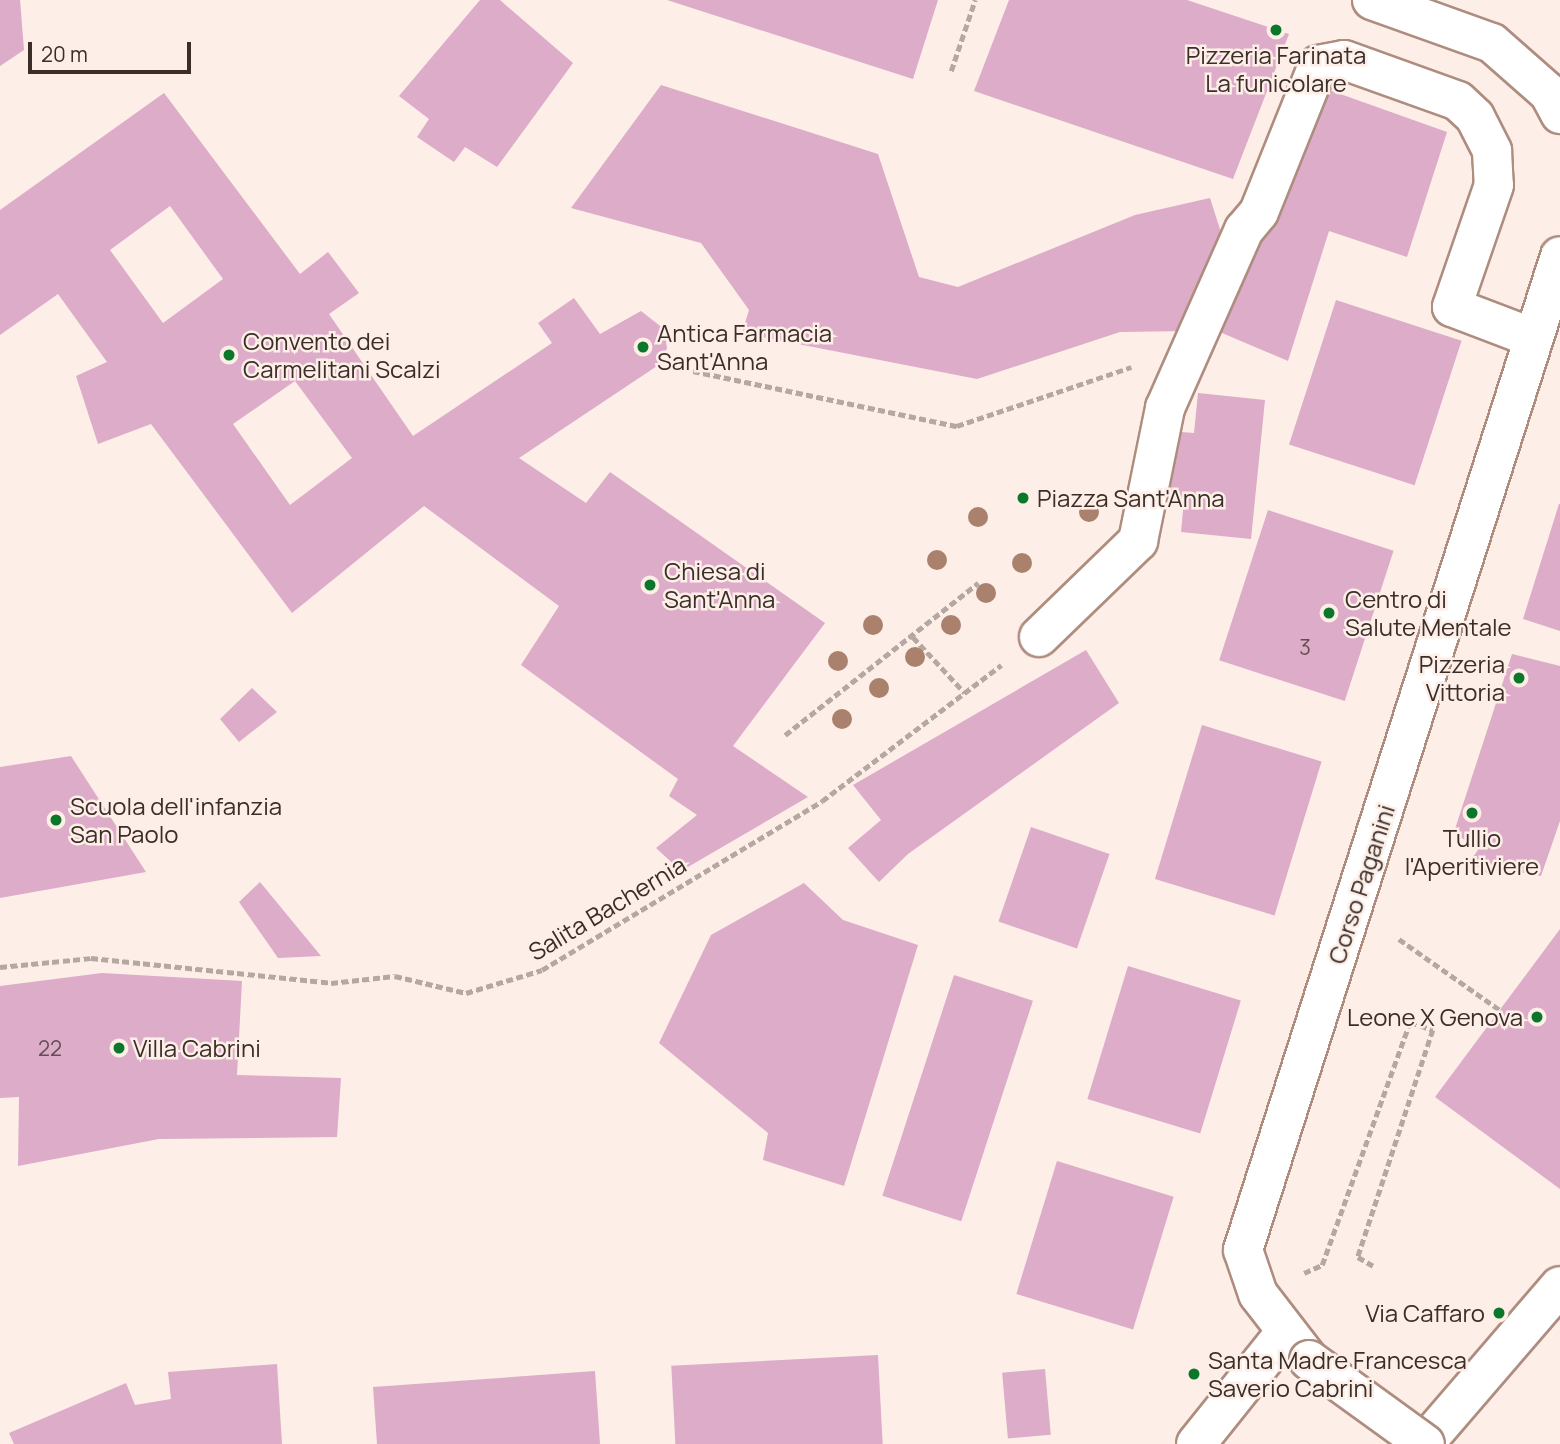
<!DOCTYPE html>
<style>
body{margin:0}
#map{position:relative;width:1560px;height:1444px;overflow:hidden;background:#fdeee8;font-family:Manrope,sans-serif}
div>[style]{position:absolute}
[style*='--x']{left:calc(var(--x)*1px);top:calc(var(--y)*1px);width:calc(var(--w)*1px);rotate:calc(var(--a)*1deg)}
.building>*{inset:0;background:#dcacc9;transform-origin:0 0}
.path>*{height:4.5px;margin-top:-2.25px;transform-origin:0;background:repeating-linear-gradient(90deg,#b5a7a1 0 7px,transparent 0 10.5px)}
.roads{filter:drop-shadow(2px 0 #ae8d7f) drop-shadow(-2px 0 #ae8d7f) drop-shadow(0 2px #ae8d7f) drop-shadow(0 -2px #ae8d7f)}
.minor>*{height:38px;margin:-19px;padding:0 19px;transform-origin:19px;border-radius:19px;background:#fff}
.tertiary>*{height:38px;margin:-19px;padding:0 19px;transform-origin:19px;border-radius:19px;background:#fff}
.bridges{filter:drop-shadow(2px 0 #ae8d7f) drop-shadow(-2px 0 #ae8d7f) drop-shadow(0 2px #ae8d7f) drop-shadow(0 -2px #ae8d7f)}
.tertiary-bridge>*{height:38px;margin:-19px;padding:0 19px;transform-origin:19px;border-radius:19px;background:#fff}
.trees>*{width:20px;height:20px;margin:-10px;border-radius:50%;background:#a9816d}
.dots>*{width:19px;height:19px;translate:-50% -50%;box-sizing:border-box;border:4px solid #fdeee8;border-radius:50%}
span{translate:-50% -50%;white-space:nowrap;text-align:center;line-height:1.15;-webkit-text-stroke:5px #fdeee8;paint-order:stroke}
.number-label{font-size:21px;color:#634e50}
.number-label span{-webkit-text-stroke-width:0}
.poi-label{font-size:24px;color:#3b2e28}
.left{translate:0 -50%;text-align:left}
.right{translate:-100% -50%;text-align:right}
.street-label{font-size:24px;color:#3b2e28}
.scale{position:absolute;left:28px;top:42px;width:163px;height:32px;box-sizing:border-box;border:4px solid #3b2e28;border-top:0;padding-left:9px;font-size:21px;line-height:24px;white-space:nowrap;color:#3b2e28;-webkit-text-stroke:5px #fdeee8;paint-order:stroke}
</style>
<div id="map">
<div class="building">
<i style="clip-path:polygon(0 0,20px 0,24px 50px,0 66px)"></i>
<i style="clip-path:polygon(480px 0,500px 0,573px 63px,497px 167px,465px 147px,454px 162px,417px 137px,429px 119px,399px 96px)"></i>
<i style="clip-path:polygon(667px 0,938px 0,913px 79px)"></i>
<i style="clip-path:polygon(1009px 0,1187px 0,1289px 34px,1233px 179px,974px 91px)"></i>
<i style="clip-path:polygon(661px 85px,878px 154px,919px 277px,958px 287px,1135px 215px,1210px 198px,1225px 245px,1187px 331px,1120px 332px,977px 379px,742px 333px,749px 310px,701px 243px,571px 208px)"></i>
<i style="clip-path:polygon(1315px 85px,1447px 132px,1407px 257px,1329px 231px,1288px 361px,1215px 330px)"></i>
<i style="clip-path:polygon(evenodd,164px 93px,300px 274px,328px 252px,359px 293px,329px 314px,413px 436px,552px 343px,538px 323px,574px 298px,600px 334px,641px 311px,664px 329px,667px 348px,660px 364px,519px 458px,586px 503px,610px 472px,825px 623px,733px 746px,808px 797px,681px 871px,656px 848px,697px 815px,669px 796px,678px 779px,521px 665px,559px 606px,424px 506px,292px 613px,151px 424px,98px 444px,76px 376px,107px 362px,58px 294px,0 335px,0 210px,164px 93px,170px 206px,223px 279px,163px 323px,110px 250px,170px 206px,164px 93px,295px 381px,352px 458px,290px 505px,233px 424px,295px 381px)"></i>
<i style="left:1336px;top:300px;width:132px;height:152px;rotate:18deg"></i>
<i style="clip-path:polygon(1198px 393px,1265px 400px,1251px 539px,1181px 532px,1184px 500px,1161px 498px,1168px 431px,1194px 433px)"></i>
<i style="clip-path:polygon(1559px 504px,1560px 504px,1560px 631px,1523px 619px)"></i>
<i style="left:1268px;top:510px;width:132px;height:158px;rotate:18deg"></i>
<i style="clip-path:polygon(1086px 650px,1119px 703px,908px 854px,879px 882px,848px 848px,881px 820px,853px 785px)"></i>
<i style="clip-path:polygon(1512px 654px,1560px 666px,1560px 821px,1541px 876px,1499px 868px,1491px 876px,1470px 861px,1478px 850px,1454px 832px)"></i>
<i style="clip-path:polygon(252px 688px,277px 712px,239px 742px,220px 719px)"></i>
<i style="left:1202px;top:725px;width:125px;height:161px;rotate:17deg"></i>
<i style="clip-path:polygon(71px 756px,146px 872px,0 898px,0 767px)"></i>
<i style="left:1031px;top:827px;width:83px;height:100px;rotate:19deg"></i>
<i style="clip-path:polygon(260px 882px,321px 956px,278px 958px,239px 902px)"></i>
<i style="clip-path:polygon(804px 883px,843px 920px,918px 945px,844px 1186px,763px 1160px,768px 1133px,659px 1043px,711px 935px)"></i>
<i style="clip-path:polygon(1560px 929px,1560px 1189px,1435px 1097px)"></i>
<i style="left:1128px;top:966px;width:118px;height:139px;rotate:17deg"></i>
<i style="clip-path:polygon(102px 973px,242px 981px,237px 1075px,341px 1078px,337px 1137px,159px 1139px,18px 1166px,19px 1097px,0 1098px,0 986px)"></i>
<i style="left:954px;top:975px;width:83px;height:232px;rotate:18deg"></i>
<i style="left:1057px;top:1161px;width:122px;height:139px;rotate:17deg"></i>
<i style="left:878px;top:1355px;width:89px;height:207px;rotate:87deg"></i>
<i style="clip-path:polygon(277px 1364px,282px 1444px,14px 1444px,9px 1433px,126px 1383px,135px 1405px,171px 1399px,168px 1372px)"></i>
<i style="left:1045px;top:1369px;width:66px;height:43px;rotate:85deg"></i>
<i style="clip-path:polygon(595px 1371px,600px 1444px,377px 1444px,373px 1387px)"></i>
</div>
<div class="path">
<i style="--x:951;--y:71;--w:75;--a:-71.3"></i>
<i style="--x:693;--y:371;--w:270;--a:11.8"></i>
<i style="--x:957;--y:426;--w:184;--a:-18.7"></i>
<i style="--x:913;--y:637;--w:76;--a:47.1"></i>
<i style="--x:785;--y:735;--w:246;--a:-38.2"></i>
<i style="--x:1399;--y:939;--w:123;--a:35.1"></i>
<i style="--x:0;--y:967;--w:91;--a:-5.6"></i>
<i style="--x:91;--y:958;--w:241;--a:5.9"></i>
<i style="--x:331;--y:983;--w:64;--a:-6.2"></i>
<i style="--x:395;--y:976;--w:73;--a:13.5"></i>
<i style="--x:466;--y:993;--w:79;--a:-16.8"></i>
<i style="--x:542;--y:970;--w:327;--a:-31.1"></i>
<i style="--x:822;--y:801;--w:225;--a:-37.2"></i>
<i style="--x:1304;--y:1273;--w:20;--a:-24"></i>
<i style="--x:1322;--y:1265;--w:258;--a:-70.1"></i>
<i style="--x:1410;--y:1022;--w:24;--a:19"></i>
<i style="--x:1433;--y:1030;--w:239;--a:108.3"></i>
<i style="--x:1358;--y:1257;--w:20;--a:30"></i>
</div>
<div class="roads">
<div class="minor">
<i style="--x:1039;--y:637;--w:138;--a:-44.1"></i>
<i style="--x:1138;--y:541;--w:136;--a:-78.5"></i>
<i style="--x:1165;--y:408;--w:195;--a:-66.1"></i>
<i style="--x:1244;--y:230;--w:23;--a:-50"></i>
<i style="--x:1259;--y:212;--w:158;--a:-68.1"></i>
<i style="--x:1318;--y:65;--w:26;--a:-11"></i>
<i style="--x:1344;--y:60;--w:121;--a:19.8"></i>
<i style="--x:1458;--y:101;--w:23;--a:43"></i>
<i style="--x:1475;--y:117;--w:38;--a:63"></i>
<i style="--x:1492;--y:151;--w:34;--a:87"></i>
<i style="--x:1494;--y:185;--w:129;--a:109"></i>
<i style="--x:1452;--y:307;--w:85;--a:20.8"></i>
<i style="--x:1196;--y:1444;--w:141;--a:-51.3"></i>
</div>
<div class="tertiary">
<i style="--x:1372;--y:0;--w:127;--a:19.7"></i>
<i style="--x:1492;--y:43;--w:76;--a:41.3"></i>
<i style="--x:1549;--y:93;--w:24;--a:62"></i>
<i style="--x:1309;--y:1360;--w:83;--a:-127.7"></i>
<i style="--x:1258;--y:1294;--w:46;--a:-108.8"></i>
<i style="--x:1243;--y:1250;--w:1043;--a:-72.31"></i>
<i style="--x:1424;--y:1444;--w:208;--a:-49.3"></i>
</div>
</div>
<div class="bridges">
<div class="tertiary-bridge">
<i style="--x:1309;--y:1360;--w:143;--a:35.9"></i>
</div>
</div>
<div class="trees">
<i style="left:1089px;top:512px"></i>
<i style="left:978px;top:517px"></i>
<i style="left:937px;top:560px"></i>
<i style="left:1022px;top:563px"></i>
<i style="left:986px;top:593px"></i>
<i style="left:873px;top:625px"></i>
<i style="left:951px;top:625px"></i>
<i style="left:915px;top:657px"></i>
<i style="left:838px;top:661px"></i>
<i style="left:879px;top:688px"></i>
<i style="left:842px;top:719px"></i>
</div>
<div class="dots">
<i style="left:1276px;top:30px;background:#0b772a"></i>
<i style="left:643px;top:347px;background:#0b772a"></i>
<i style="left:229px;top:355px;background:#0b772a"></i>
<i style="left:1023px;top:498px;background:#0b772a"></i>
<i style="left:650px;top:585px;background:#0b772a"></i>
<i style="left:1329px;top:613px;background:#0b772a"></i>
<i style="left:1519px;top:678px;background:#0b772a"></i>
<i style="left:1472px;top:813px;background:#0b772a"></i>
<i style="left:56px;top:820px;background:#0b772a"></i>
<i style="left:1537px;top:1017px;background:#0b772a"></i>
<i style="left:119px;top:1048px;background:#0b772a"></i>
<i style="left:1499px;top:1313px;background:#0b772a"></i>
<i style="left:1194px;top:1374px;background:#0b772a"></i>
</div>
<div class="number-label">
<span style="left:1305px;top:647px">3</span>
<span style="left:50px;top:1048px">22</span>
</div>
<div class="poi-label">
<span style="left:1276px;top:69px">Pizzeria Farinata<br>La funicolare</span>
<span class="left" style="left:657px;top:347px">Antica Farmacia<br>Sant'Anna</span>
<span class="left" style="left:243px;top:355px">Convento dei<br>Carmelitani Scalzi</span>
<span class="left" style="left:1037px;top:498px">Piazza Sant'Anna</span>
<span class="left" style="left:664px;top:585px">Chiesa di<br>Sant'Anna</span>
<span class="left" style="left:1345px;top:613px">Centro di<br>Salute Mentale</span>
<span class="right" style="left:1505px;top:678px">Pizzeria<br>Vittoria</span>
<span class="left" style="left:70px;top:820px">Scuola dell'infanzia<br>San Paolo</span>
<span style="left:1472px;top:852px">Tullio<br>l'Aperitiviere</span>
<span class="right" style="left:1523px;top:1017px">Leone X Genova</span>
<span class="left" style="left:133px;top:1048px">Villa Cabrini</span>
<span class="right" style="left:1485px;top:1313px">Via Caffaro</span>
<span class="left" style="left:1208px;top:1374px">Santa Madre Francesca<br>Saverio Cabrini</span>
</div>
<div class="street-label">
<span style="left:1361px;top:884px;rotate:-72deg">Corso Paganini</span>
<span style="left:607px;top:908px;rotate:-31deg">Salita Bachernia</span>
</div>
<div class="scale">20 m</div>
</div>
